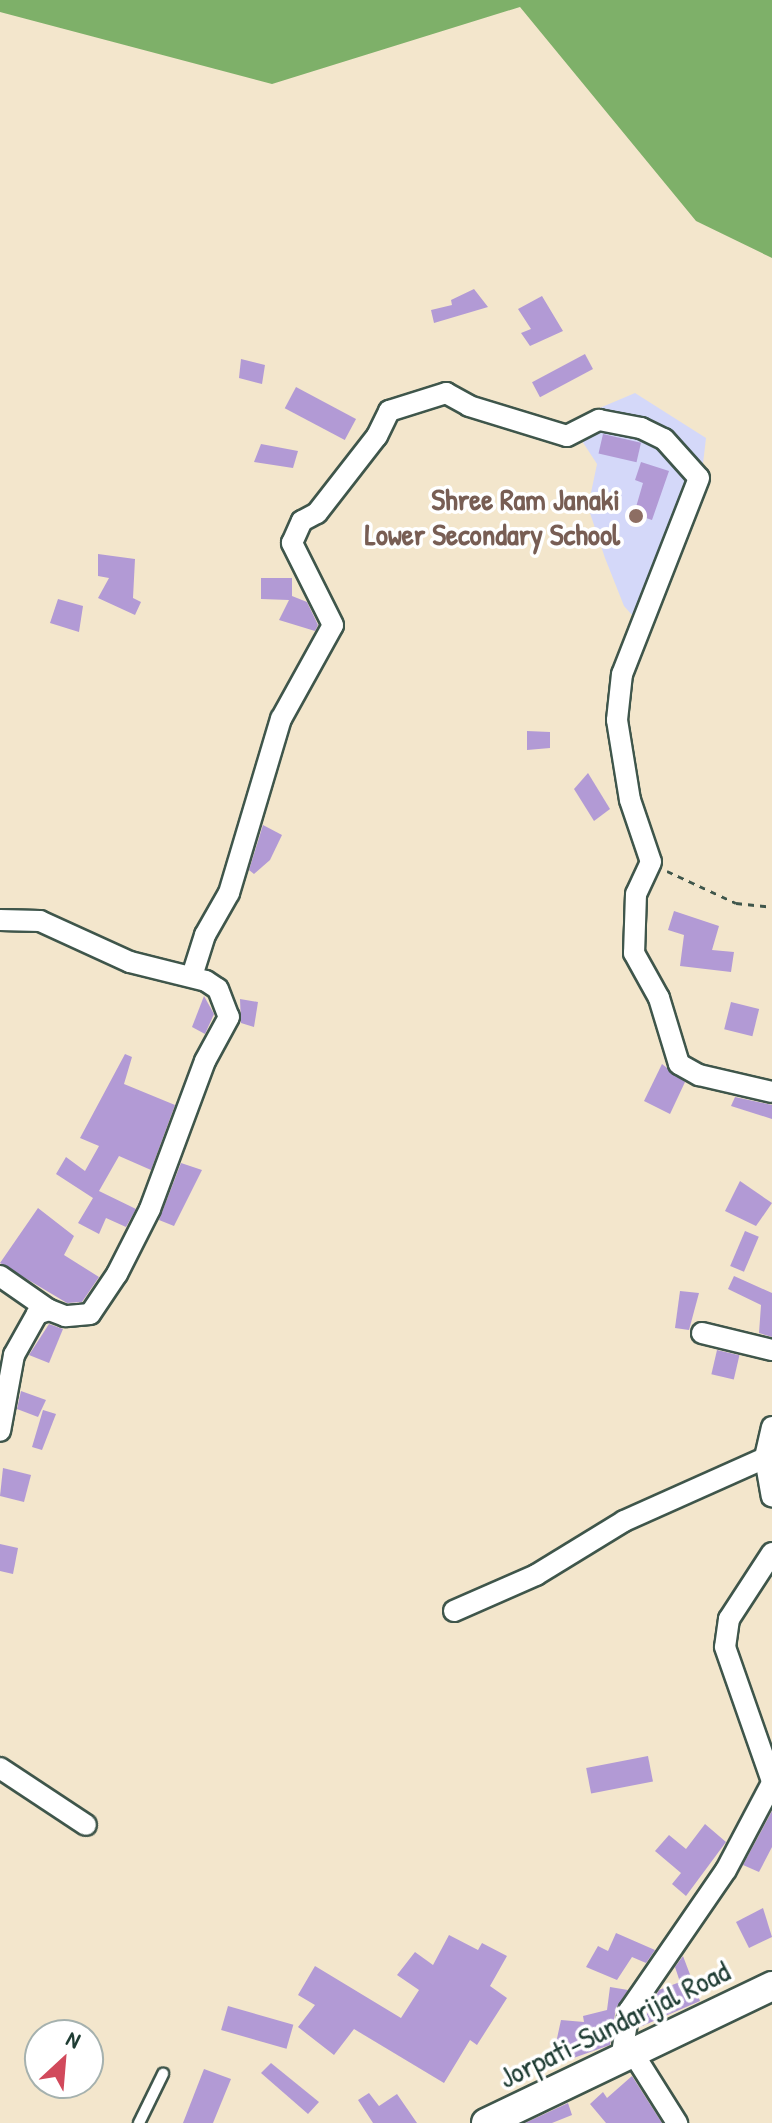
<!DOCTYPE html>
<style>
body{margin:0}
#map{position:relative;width:772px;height:2123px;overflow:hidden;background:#f3e6cc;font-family:"Patrick Hand",sans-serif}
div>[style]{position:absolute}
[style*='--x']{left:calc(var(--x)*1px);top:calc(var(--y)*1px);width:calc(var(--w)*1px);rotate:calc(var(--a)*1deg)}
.built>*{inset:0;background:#d4d8f9}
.forest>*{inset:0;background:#7eb069}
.building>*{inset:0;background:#b29ad5;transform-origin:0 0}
.path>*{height:3px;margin-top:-1.5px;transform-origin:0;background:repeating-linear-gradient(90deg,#3f564b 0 6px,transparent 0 12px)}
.roads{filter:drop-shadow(2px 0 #3f564b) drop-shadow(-2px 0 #3f564b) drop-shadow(0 2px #3f564b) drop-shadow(0 -2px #3f564b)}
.service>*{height:10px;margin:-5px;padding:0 5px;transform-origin:5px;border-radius:5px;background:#fff}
.minor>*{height:20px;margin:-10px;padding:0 10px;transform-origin:10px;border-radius:10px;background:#fff}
.secondary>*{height:28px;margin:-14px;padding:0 14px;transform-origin:14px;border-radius:14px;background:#fff}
.dots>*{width:22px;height:22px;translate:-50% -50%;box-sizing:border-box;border:4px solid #fff;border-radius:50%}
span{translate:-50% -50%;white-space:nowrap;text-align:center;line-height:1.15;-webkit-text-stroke:7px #fff;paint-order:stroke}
.education-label{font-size:30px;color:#785e54;font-weight:700}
.right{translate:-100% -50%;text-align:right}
.street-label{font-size:30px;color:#1f3d34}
.north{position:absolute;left:24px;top:2019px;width:80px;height:80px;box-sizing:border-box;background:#fff;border:2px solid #a5b1ae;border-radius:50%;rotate:26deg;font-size:22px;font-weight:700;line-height:32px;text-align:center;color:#1f3d34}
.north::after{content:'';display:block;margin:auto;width:28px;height:36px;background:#d1495b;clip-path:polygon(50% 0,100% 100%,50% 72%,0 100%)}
</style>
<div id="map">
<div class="built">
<i style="clip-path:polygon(635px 393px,706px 438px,702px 472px,656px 571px,666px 595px,646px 631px,624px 606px,605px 558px,588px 507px,597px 464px,569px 421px)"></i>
</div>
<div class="forest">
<i style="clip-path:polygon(0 0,772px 0,772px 258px,696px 221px,520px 7px,272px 84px,0 12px)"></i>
</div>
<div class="building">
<i style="clip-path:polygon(474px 289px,488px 307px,434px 323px,431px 310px,452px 305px,451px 300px)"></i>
<i style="clip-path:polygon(542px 296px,563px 331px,530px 346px,521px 333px,531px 329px,518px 309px)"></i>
<i style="left:585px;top:354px;width:17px;height:60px;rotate:62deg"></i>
<i style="clip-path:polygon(241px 359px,265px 365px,262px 384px,239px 378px)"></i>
<i style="left:296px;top:387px;width:68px;height:24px;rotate:28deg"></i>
<i style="left:603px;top:434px;width:39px;height:20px;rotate:13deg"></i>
<i style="clip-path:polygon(261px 444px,298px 451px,293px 468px,254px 462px)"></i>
<i style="clip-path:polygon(641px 462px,669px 471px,652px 520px,634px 514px,643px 483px,635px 480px)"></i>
<i style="clip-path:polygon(98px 554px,135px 559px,133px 598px,141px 602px,135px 615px,98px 598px,109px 578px,98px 576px)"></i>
<i style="clip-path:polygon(261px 578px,292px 578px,292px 596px,307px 602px,318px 625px,315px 631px,279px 620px,289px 600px,261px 599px)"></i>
<i style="clip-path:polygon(58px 599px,83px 606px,79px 632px,50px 623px)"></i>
<i style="clip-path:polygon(527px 731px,550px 732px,550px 748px,527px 750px)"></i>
<i style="clip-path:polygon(588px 773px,610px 809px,594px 821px,574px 789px)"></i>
<i style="clip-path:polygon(263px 825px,282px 835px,270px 860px,254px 874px,249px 870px)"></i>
<i style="clip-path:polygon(674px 911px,719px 926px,712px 950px,734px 952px,731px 972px,680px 966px,684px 935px,668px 930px)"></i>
<i style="clip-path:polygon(204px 996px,214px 1014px,205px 1034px,192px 1027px)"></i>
<i style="clip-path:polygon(240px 999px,258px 1002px,254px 1027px,241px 1023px)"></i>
<i style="left:731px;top:1002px;width:29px;height:28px;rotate:14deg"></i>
<i style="clip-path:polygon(125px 1054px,132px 1057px,124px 1084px,175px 1105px,151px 1170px,119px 1156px,99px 1191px,136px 1209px,126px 1227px,106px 1218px,99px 1234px,78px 1223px,93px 1198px,56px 1174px,66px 1157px,85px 1171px,99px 1146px,80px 1138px)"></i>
<i style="clip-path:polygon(662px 1064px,685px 1082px,670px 1114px,644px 1101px)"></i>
<i style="clip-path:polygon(735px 1097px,772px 1105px,772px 1119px,731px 1106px)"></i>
<i style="clip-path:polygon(181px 1163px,202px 1170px,174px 1226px,159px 1220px)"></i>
<i style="clip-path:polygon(740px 1181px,772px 1203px,756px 1226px,725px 1211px)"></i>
<i style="clip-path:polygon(38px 1208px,74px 1236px,64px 1255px,99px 1277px,82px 1302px,67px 1303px,0 1263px)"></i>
<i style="left:745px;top:1231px;width:15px;height:38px;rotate:23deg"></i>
<i style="clip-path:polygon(734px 1276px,772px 1293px,772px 1337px,759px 1333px,761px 1305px,728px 1289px)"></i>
<i style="clip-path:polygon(680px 1291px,699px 1293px,689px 1330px,675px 1328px)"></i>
<i style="clip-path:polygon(49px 1324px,63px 1329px,49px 1363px,29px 1355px)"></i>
<i style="left:717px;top:1350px;width:23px;height:25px;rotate:13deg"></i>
<i style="clip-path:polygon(21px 1391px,46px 1400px,38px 1417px,17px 1409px)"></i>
<i style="clip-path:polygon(43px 1410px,56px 1414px,42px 1450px,32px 1447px)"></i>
<i style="clip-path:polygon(3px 1468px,31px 1475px,24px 1502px,0 1496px)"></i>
<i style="clip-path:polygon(0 1544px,18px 1548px,13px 1574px,0 1571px)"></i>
<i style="left:648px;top:1756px;width:26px;height:63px;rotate:79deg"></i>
<i style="clip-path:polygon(772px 1811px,772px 1847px,759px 1872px,743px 1865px)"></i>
<i style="clip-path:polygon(705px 1824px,726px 1842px,686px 1896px,672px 1884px,681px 1873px,655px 1851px,669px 1835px,686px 1849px)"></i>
<i style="clip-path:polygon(763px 1908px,772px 1937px,749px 1948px,736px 1922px)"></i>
<i style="clip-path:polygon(616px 1933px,655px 1950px,646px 1963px,632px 1957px,617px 1980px,586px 1967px,598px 1946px,608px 1951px)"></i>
<i style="clip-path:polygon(449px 1935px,478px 1950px,482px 1943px,507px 1956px,490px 1986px,507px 1998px,477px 2045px,470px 2040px,444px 2083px,354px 2029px,334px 2055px,298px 2027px,315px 2005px,298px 1995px,315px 1966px,401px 2018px,419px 1990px,397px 1975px,415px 1952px,433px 1965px)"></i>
<i style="clip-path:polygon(683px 1956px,700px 2001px,640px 2027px,659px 1990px,680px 1982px,675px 1967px)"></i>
<i style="clip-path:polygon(610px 1987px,628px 1990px,616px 2008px,610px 2045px,551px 2066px,561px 2020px,584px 2022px,583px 2016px,607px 2010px)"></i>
<i style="left:228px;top:2006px;width:68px;height:25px;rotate:16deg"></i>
<i style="clip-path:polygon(271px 2063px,319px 2102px,308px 2114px,261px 2073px)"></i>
<i style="clip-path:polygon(204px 2069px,231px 2079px,213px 2123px,183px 2123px)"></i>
<i style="clip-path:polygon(632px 2076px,662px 2123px,606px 2123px,590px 2104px,603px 2092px,607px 2098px)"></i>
<i style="clip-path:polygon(369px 2093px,379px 2106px,397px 2094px,417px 2123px,373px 2123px,358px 2100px)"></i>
<i style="clip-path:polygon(568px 2103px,572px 2115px,552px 2123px,525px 2123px)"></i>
</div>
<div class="path">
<i style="--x:667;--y:871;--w:76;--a:24.9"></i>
<i style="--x:736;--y:903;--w:36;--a:6"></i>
</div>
<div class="roads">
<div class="service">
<i style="--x:139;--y:2123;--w:55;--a:-63.9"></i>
</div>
<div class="minor">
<i style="--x:0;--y:920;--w:40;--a:1.4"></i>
<i style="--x:40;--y:921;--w:99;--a:24.5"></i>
<i style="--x:130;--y:962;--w:78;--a:14"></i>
<i style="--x:206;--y:981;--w:14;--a:34"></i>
<i style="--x:218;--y:989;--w:30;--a:69"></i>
<i style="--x:229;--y:1017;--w:50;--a:118.6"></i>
<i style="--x:205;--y:1061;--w:158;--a:110.4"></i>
<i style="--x:150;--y:1209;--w:73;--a:116.9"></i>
<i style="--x:117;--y:1274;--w:48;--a:124"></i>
<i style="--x:90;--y:1314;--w:25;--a:175"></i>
<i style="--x:65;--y:1316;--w:17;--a:-159"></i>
<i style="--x:49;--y:1310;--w:13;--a:162"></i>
<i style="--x:37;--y:1314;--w:47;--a:119.3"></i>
<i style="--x:14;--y:1355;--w:77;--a:100.4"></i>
<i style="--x:192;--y:976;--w:43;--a:-72.4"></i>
<i style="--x:205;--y:935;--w:48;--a:-60.3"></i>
<i style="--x:229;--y:893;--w:182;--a:-73.4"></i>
<i style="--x:281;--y:719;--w:107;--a:-61"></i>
<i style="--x:333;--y:625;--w:92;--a:-116.6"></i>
<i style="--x:292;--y:543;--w:24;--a:-66"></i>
<i style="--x:302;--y:521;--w:17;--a:-28"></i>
<i style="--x:317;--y:513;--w:98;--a:-52.1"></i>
<i style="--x:377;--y:436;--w:28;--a:-64"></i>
<i style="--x:389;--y:411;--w:60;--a:-17.5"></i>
<i style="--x:446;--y:393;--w:26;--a:29"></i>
<i style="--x:469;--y:406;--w:102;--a:17"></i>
<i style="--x:567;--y:436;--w:36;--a:-27"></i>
<i style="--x:599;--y:420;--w:43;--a:10.8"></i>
<i style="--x:641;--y:428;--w:25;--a:26"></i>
<i style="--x:664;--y:439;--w:52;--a:48.1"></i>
<i style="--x:699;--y:478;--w:211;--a:111.4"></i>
<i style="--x:622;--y:674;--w:46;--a:96.2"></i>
<i style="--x:617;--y:720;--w:81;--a:80.8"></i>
<i style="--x:630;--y:800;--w:65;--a:71.3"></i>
<i style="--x:651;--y:862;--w:35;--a:115"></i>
<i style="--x:636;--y:894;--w:59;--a:91.9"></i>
<i style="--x:634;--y:953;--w:51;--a:60.9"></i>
<i style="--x:659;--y:998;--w:69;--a:73.1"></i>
<i style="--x:679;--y:1064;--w:23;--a:29"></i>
<i style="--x:699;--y:1075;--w:75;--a:13.1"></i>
<i style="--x:0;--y:1276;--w:60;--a:34.8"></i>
<i style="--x:702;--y:1333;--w:72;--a:13.7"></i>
<i style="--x:772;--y:1427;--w:32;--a:103"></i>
<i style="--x:765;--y:1458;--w:39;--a:80"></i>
<i style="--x:772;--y:1553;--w:79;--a:123.1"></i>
<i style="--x:729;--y:1619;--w:28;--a:98"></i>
<i style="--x:725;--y:1647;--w:142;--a:70.7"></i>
<i style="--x:454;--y:1611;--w:90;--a:-23.7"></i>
<i style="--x:536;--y:1575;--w:103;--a:-31.5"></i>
<i style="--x:624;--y:1521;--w:154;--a:-24.1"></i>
<i style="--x:0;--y:1768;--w:103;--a:33.5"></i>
<i style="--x:633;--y:2053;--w:83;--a:57.8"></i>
<i style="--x:621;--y:2059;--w:49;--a:-80.5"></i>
<i style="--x:629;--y:2011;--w:171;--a:-55.5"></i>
<i style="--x:726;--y:1870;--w:98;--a:-62.1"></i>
</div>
<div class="secondary">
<i style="--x:486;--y:2123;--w:317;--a:-25.6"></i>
</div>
</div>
<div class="dots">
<i style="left:636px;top:516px;background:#8d6e63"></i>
</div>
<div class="education-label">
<span class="right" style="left:620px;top:516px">Shree Ram Janaki<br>Lower Secondary School</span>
</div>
<div class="street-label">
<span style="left:614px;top:2024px;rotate:-26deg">Jorpati-Sundarijal Road</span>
</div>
<div class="north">N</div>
</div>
